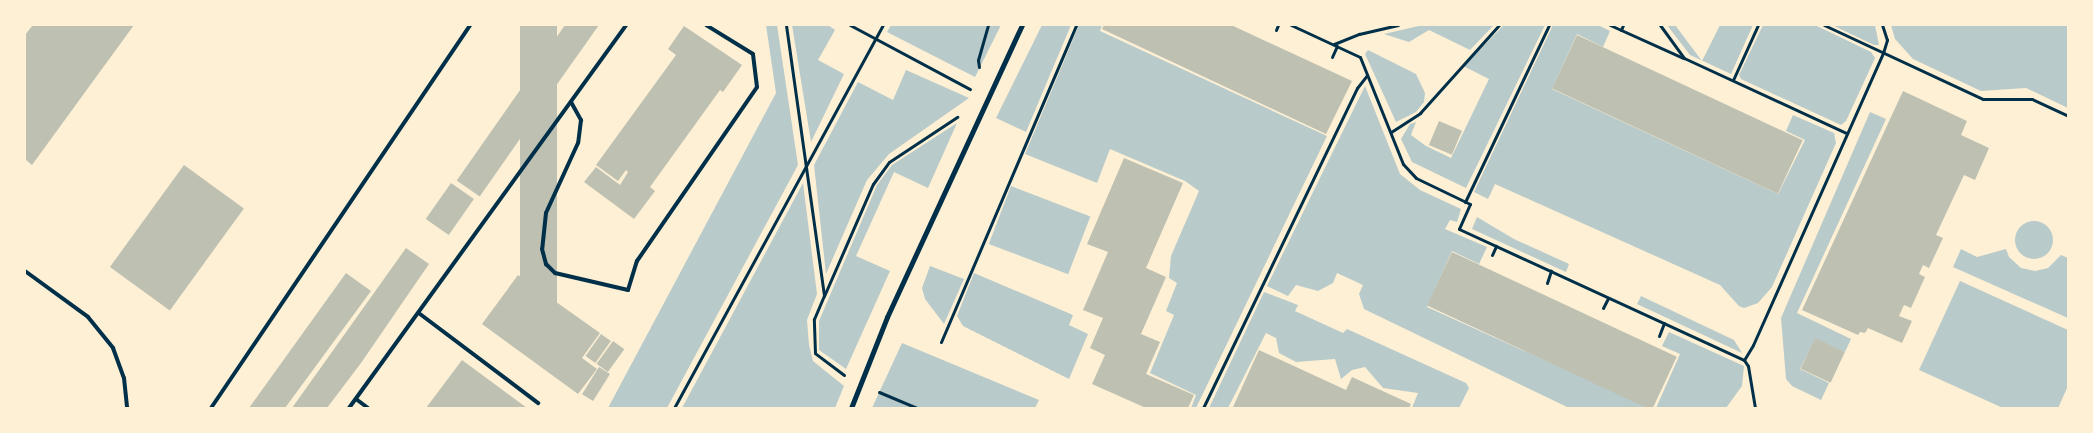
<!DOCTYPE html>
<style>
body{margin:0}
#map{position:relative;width:2093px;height:433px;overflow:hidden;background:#fdf0d5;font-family:"Space Grotesk",sans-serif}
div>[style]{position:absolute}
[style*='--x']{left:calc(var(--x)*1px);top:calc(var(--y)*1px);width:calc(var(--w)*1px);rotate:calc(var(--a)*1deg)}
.green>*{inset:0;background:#b9caca;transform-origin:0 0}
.round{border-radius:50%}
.building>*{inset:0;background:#bec0b2;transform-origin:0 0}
.path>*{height:3px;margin:-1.5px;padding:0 1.5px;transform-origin:1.5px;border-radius:1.5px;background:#003049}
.service>*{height:4px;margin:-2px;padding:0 2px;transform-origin:2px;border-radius:2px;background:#003049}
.minor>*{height:5px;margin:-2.5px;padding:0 2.5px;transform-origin:2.5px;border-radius:2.5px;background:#003049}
span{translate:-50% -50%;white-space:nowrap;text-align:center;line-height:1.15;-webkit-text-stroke:4.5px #fdf0d5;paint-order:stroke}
.frame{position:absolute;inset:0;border:26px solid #fdf0d5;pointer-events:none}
</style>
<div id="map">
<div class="green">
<i style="clip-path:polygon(766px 25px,777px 25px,798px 165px,667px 408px,608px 408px,776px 93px)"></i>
<i style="clip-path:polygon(792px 25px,828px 25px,835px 30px,818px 60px,844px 74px,811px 142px)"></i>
<i style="clip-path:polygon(891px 25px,1001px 25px,975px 77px,887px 32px)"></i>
<i style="clip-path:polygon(1042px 25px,1071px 25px,1026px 132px,996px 118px)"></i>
<i style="clip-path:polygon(1079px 25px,1102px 25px,1100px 31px,1327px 136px,1196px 408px,1191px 408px,1196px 395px,1150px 373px,1174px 315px,1166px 311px,1177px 283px,1169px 278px,1171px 256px,1199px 191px,1185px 181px,1110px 149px,1097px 183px,1025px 154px)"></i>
<i style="clip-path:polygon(1423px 25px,1494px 25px,1470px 50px,1429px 30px,1409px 42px,1384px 34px)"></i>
<i style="clip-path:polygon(1504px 25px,1545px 25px,1466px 188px,1412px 162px,1401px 139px,1410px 124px,1416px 122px,1411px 135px,1426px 146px,1451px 158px,1489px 79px,1463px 66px)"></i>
<i style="clip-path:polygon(1553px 25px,1598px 25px,1610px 31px,1603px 47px,1577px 34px,1552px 89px,1778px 194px,1805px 140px,1786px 131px,1793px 115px,1834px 133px,1836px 143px,1772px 287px,1758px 303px,1744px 308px,1739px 306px,1720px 285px,1495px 184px,1488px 199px,1474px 192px)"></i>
<i style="clip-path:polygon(1667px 25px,1675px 25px,1702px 61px,1720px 25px,1753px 25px,1731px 74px,1690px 55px)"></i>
<i style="clip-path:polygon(1763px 25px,1815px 25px,1871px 52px,1875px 58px,1846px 121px,1841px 125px,1741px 79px,1739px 75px)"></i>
<i style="clip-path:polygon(1832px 25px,1875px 25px,1879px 45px,1874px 45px)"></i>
<i style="clip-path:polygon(1891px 25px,2068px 25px,2068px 108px,2026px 88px,1981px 91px,1913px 59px,1895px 39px)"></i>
<i style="clip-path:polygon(1368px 50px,1416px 74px,1425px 93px,1424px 102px,1416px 112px,1396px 122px,1365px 54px)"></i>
<i style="clip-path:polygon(906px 70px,969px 98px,889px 154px,867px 180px,826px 274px,814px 165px,858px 82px,893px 100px)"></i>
<i style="clip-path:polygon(1365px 86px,1400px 174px,1420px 190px,1461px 209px,1457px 222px,1450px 220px,1445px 229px,1487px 247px,1479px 264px,1452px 251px,1427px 307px,1651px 408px,1569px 408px,1364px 309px,1359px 294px,1363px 285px,1337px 273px,1333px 283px,1318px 291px,1296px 285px,1288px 296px,1267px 286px)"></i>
<i style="clip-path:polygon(1870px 112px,1886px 119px,1797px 313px,1851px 339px,1845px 352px,1815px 339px,1800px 369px,1829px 383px,1821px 400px,1792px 386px,1786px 379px,1781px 318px)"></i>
<i style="clip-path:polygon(957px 123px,928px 188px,894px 172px,856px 256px,890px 271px,846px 369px,819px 350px,819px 321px,877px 185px,892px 165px)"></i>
<i style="clip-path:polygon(803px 183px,817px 294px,807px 320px,809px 345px,813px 361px,844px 386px,835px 408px,682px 408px)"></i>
<i style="left:1011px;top:186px;width:85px;height:62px;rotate:21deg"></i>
<i style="clip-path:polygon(1477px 217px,1514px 239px,1569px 264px,1566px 272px,1472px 229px)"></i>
<i class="round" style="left:2015px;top:221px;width:38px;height:38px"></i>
<i style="clip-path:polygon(1961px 249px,1977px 257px,2006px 249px,2009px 257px,2021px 268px,2035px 271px,2048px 268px,2061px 255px,2068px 258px,2068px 318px,1953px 267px)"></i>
<i style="clip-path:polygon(930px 266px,964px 279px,944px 324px,925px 299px,922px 288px)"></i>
<i style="clip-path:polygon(974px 273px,1073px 315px,1069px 325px,1088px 334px,1069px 379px,963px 326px,957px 316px)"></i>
<i style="clip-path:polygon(1960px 281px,2068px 330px,2068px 386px,2058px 408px,2003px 408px,1919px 370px)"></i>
<i style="clip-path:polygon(1264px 292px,1298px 305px,1295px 311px,1343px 333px,1347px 329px,1466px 383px,1469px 388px,1459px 408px,1412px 408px,1418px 393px,1383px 388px,1365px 367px,1352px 370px,1341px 379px,1335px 359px,1296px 362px,1279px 353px,1276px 338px,1266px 333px,1228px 408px,1209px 408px)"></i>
<i style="clip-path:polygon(1641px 296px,1734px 340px,1742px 353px,1637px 304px)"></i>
<i style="clip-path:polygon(1669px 332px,1744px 366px,1742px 386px,1726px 408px,1656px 408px,1680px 354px,1662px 346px)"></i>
<i style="clip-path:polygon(902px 343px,1039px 400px,1035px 408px,872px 408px)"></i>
</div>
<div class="building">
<i style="clip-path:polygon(33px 25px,134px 25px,32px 165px,25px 159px,25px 35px)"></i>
<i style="left:520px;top:25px;width:37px;height:298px"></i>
<i style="clip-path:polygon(565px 25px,599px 25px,548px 97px,526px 81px)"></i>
<i style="clip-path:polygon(1104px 25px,1231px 25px,1352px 81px,1326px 134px,1102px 29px)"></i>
<i style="clip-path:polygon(684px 26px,742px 65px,723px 92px,720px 90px,650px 187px,655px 191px,634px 219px,584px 182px,596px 167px,620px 185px,628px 172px,626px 170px,618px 181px,596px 165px,676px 55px,668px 49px)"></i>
<i style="left:1577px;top:35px;width:249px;height:59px;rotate:25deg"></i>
<i style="left:525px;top:83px;width:28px;height:119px;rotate:35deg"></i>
<i style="clip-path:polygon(1903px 91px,1967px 121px,1961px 135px,1989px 148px,1975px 180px,1964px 175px,1936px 235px,1943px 238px,1929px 268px,1923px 265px,1919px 274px,1925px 277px,1911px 308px,1904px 305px,1899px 316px,1912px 321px,1902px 343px,1868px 328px,1865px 333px,1860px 332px,1858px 335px,1802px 310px)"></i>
<i style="left:1439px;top:121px;width:25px;height:26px;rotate:23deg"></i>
<i style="clip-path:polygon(1124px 158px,1183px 183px,1146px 268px,1166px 277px,1141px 334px,1160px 342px,1146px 374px,1194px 395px,1188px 408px,1146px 408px,1092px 384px,1105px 355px,1090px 348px,1103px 318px,1083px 310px,1108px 252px,1087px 244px)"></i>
<i style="left:184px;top:165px;width:74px;height:126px;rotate:36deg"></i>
<i style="left:451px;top:183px;width:28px;height:44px;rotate:35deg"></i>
<i style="clip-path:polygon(406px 248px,429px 264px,361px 363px,327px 408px,292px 408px)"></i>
<i style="left:1452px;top:252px;width:248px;height:59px;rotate:25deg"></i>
<i style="clip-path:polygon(346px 273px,371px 291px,285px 408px,249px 408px)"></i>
<i style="clip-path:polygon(518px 275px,600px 333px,582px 358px,597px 369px,578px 394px,482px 324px)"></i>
<i style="left:601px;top:334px;width:12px;height:27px;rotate:35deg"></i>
<i style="left:1815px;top:338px;width:33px;height:34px;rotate:25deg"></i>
<i style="left:613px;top:341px;width:14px;height:28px;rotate:36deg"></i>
<i style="clip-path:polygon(1259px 350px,1346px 390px,1352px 377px,1411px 404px,1409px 408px,1236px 408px,1233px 407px)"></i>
<i style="clip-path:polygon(462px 360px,527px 408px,426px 408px)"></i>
<i style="left:599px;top:367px;width:13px;height:32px;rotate:32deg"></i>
</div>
<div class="path">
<i style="--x:786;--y:25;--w:273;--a:82"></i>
<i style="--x:850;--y:25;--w:136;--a:28.1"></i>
<i style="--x:1291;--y:25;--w:76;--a:24.9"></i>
<i style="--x:1360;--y:57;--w:115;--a:68.1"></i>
<i style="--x:1403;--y:164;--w:19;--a:47"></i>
<i style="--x:1416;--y:178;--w:60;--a:25.7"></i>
<i style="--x:1470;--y:204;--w:27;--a:114"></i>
<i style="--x:1459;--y:229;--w:314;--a:24.7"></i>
<i style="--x:1744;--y:360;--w:7;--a:56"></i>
<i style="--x:1748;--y:366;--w:43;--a:80.5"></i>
<i style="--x:1610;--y:25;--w:80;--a:24.3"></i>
<i style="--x:1660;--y:25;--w:41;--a:54"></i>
<i style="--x:1684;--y:58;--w:179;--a:24.8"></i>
<i style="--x:1824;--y:25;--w:175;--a:25"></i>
<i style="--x:1983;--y:99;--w:49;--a:0"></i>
<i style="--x:2032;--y:99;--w:40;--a:25"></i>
<i style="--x:1276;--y:30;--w:5;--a:-68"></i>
<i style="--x:1621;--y:30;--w:5;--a:-68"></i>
<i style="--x:1334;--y:44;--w:27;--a:-22"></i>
<i style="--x:1359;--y:34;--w:40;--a:-13"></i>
<i style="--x:1332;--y:57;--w:12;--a:-66"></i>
<i style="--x:979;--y:67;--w:7;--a:-98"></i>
<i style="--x:978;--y:60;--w:36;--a:-74"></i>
<i style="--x:1733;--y:80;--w:60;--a:-65.6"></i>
<i style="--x:1391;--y:132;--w:35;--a:-33"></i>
<i style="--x:1420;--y:113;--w:118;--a:-48.1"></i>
<i style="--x:1465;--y:202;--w:196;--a:-64.6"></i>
<i style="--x:1492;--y:255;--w:10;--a:-66"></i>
<i style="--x:1547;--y:283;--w:13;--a:-72"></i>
<i style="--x:1603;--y:308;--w:11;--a:-63"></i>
<i style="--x:1659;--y:336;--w:14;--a:-69"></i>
<i style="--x:941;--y:342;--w:345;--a:-66.9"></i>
<i style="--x:1744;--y:360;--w:17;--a:-59"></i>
<i style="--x:1753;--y:345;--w:320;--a:-66"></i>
<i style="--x:1883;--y:53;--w:14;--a:-73"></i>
<i style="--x:1887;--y:40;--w:16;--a:-108"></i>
<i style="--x:844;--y:375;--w:36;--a:-143"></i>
<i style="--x:815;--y:353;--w:34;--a:-92"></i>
<i style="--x:814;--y:319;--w:25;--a:-67"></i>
<i style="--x:824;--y:296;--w:122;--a:-66.4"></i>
<i style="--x:873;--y:184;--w:27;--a:-54"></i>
<i style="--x:889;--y:162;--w:82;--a:-33.5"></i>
<i style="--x:879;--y:392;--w:41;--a:22.8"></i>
<i style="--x:674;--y:408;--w:436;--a:-61.4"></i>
<i style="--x:1203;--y:408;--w:355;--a:-64.3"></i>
<i style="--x:1357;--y:88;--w:16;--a:-52"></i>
</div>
<div class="service">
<i style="--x:571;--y:102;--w:21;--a:61"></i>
<i style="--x:581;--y:120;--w:23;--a:97"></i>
<i style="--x:578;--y:143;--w:77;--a:114.6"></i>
<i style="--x:546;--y:213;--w:36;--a:96"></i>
<i style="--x:542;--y:249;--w:16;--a:75"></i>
<i style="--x:546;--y:264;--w:13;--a:45"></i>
<i style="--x:555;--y:273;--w:75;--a:13.1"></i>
<i style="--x:628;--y:290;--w:30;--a:-73"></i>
<i style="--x:637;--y:261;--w:211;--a:-55.4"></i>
<i style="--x:757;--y:87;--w:33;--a:-97"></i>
<i style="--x:753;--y:54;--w:55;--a:-148.3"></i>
<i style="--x:25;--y:271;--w:78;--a:36.1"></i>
<i style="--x:88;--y:317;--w:40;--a:51"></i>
<i style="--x:113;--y:348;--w:32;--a:70"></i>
<i style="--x:124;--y:378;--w:30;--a:84"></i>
<i style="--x:420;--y:314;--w:148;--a:37"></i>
<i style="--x:356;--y:399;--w:15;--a:37"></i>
<i style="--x:211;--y:408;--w:462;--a:-55.9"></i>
<i style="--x:349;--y:408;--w:473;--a:-54.1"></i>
</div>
<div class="minor">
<i style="--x:851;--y:408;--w:98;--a:-68.4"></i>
<i style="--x:887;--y:317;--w:322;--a:-65.2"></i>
</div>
<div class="frame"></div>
</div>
